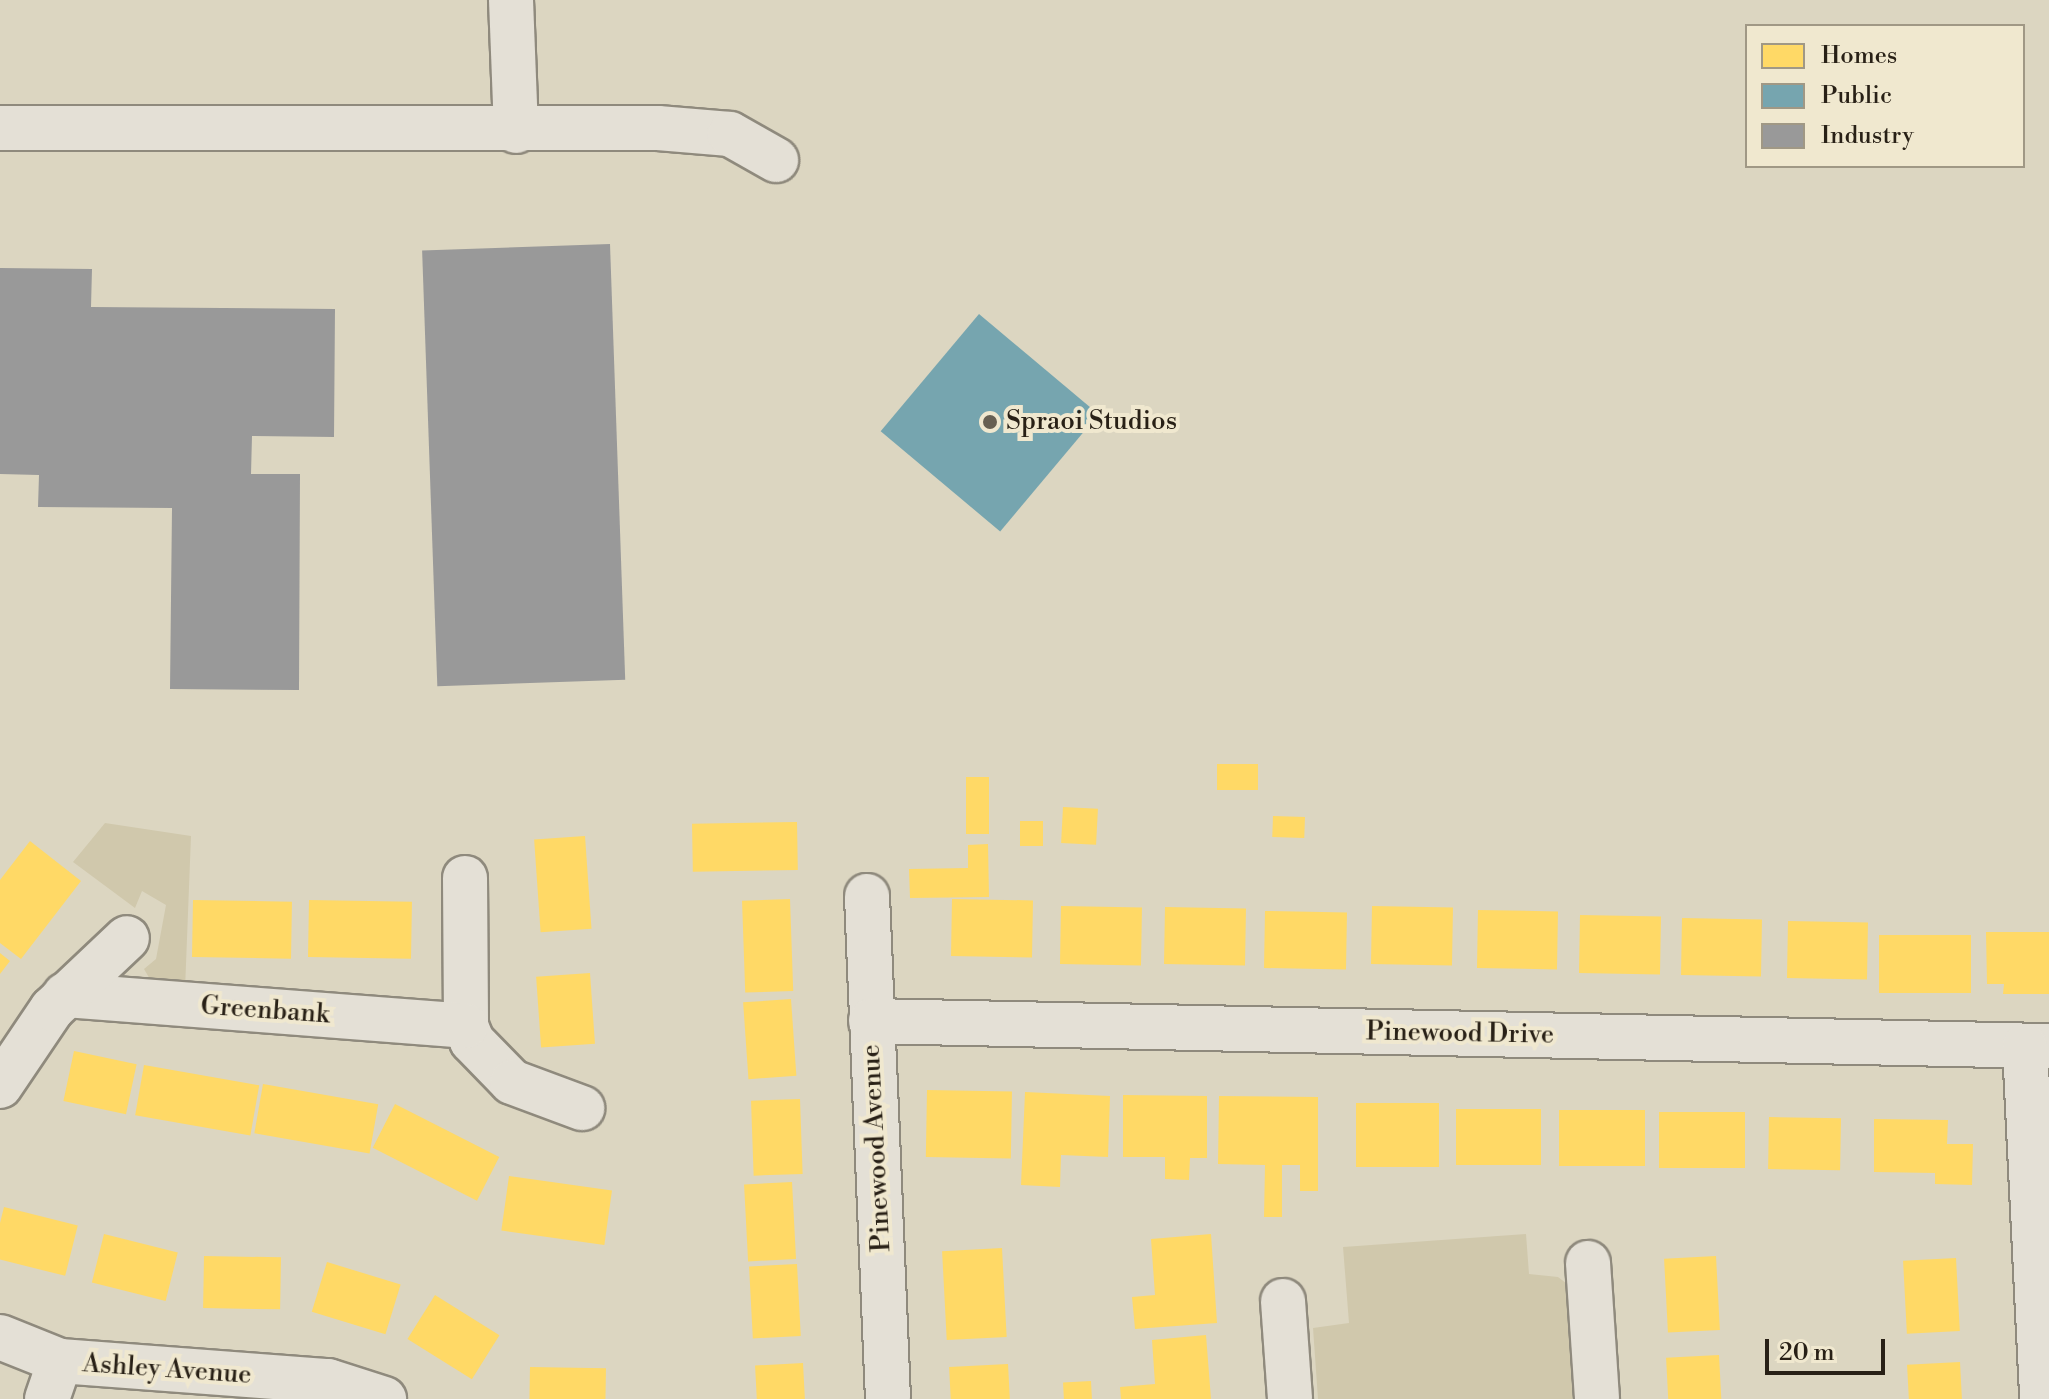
<!DOCTYPE html>
<style>
body{margin:0}
#map{position:relative;width:2049px;height:1399px;overflow:hidden;background:#dcd6c1;font-family:"Libre Bodoni",serif}
div>[style]{position:absolute}
[style*='--x']{left:calc(var(--x)*1px);top:calc(var(--y)*1px);width:calc(var(--w)*1px);rotate:calc(var(--a)*1deg)}
.green>*{inset:0;background:#d0c8ac}
.homes>*{inset:0;background:#ffd966;transform-origin:0 0}
.public>*{inset:0;background:#76a5af;transform-origin:0 0}
.industry>*{inset:0;background:#999;transform-origin:0 0}
.roads{filter:drop-shadow(2px 0 #8f8a7d) drop-shadow(-2px 0 #8f8a7d) drop-shadow(0 2px #8f8a7d) drop-shadow(0 -2px #8f8a7d)}
.minor>*{height:44px;margin:-22px;padding:0 22px;transform-origin:22px;border-radius:22px;background:#e4e0d6}
.dots>*{width:22px;height:22px;translate:-50% -50%;box-sizing:border-box;border:4px solid #f0e8cf;border-radius:50%}
span{translate:-50% -50%;white-space:nowrap;text-align:center;line-height:1.15;-webkit-text-stroke:8px #f0e8cf;paint-order:stroke}
.poi-label{font-size:26px;color:#282016}
.left{translate:0 -50%;text-align:left}
.street-label{font-size:26px;color:#282016}
.legend{position:absolute;left:1745px;top:24px;width:280px;height:144px;box-sizing:border-box;background:#f0e8cf;border:2px solid #a09885;margin:0;padding:10px 14px;list-style:none;font-size:24px;color:#282016}
.legend li{display:flex;align-items:center;gap:16px;height:40px}
.legend b{width:40px;border:2px solid #a09885}
.scale{position:absolute;left:1765px;top:1339px;width:120px;height:36px;box-sizing:border-box;border:4px solid #282016;border-top:0;padding-left:10px;font-size:24px;line-height:28px;white-space:nowrap;color:#282016;-webkit-text-stroke:6px #f0e8cf;paint-order:stroke}
</style>
<div id="map">
<div class="green">
<i style="clip-path:polygon(105px 823px,191px 836px,185px 990px,154px 986px,144px 969px,156px 959px,166px 905px,142px 891px,135px 908px,73px 862px)"></i>
<i style="clip-path:polygon(1526px 1234px,1529px 1274px,1558px 1277px,1579px 1293px,1584px 1399px,1318px 1399px,1313px 1328px,1349px 1323px,1343px 1247px)"></i>
</div>
<div class="homes">
<i style="left:1217px;top:764px;width:41px;height:26px"></i>
<i style="left:966px;top:777px;width:23px;height:57px"></i>
<i style="left:1063px;top:807px;width:35px;height:36px;rotate:3deg"></i>
<i style="left:1273px;top:816px;width:32px;height:21px;rotate:2deg"></i>
<i style="left:1043px;top:821px;width:25px;height:23px;rotate:90deg"></i>
<i style="left:797px;top:822px;width:48px;height:105px;rotate:89deg"></i>
<i style="left:585px;top:836px;width:93px;height:51px;rotate:86deg"></i>
<i style="clip-path:polygon(30px 841px,81px 881px,21px 959px,0 943px,0 880px)"></i>
<i style="clip-path:polygon(988px 844px,989px 897px,910px 898px,909px 869px,968px 868px,968px 845px)"></i>
<i style="left:790px;top:899px;width:92px;height:48px;rotate:88deg"></i>
<i style="left:952px;top:899px;width:81px;height:57px;rotate:1deg"></i>
<i style="left:193px;top:900px;width:99px;height:57px;rotate:1deg"></i>
<i style="left:309px;top:900px;width:103px;height:57px;rotate:1deg"></i>
<i style="left:1061px;top:906px;width:81px;height:58px;rotate:1deg"></i>
<i style="left:1372px;top:906px;width:81px;height:58px;rotate:1deg"></i>
<i style="left:1165px;top:907px;width:81px;height:57px;rotate:1deg"></i>
<i style="left:1478px;top:910px;width:80px;height:58px;rotate:1deg"></i>
<i style="left:1265px;top:911px;width:82px;height:57px;rotate:1deg"></i>
<i style="left:1580px;top:915px;width:81px;height:58px;rotate:1deg"></i>
<i style="left:1682px;top:918px;width:80px;height:57px;rotate:1deg"></i>
<i style="left:1788px;top:921px;width:80px;height:57px;rotate:1deg"></i>
<i style="clip-path:polygon(1986px 932px,2049px 932px,2049px 994px,2003px 994px,2004px 984px,1987px 984px)"></i>
<i style="left:1971px;top:935px;width:58px;height:92px;rotate:90deg"></i>
<i style="clip-path:polygon(0 953px,10px 961px,0 974px)"></i>
<i style="left:590px;top:973px;width:71px;height:54px;rotate:86deg"></i>
<i style="left:791px;top:999px;width:77px;height:48px;rotate:86deg"></i>
<i style="left:74px;top:1051px;width:64px;height:51px;rotate:12deg"></i>
<i style="left:144px;top:1065px;width:117px;height:51px;rotate:10deg"></i>
<i style="left:263px;top:1084px;width:117px;height:50px;rotate:10deg"></i>
<i style="left:927px;top:1090px;width:85px;height:67px;rotate:1deg"></i>
<i style="clip-path:polygon(1025px 1092px,1110px 1096px,1108px 1157px,1061px 1155px,1060px 1187px,1021px 1185px)"></i>
<i style="clip-path:polygon(1123px 1095px,1207px 1096px,1207px 1158px,1190px 1158px,1189px 1180px,1165px 1179px,1165px 1157px,1123px 1157px)"></i>
<i style="clip-path:polygon(1219px 1096px,1318px 1097px,1318px 1191px,1300px 1191px,1300px 1165px,1282px 1165px,1282px 1217px,1264px 1217px,1265px 1165px,1218px 1164px)"></i>
<i style="left:800px;top:1099px;width:75px;height:49px;rotate:88deg"></i>
<i style="left:1356px;top:1103px;width:83px;height:64px"></i>
<i style="left:395px;top:1104px;width:117px;height:49px;rotate:27deg"></i>
<i style="left:1456px;top:1109px;width:85px;height:56px"></i>
<i style="left:1559px;top:1110px;width:86px;height:56px"></i>
<i style="left:1659px;top:1112px;width:86px;height:56px"></i>
<i style="left:1769px;top:1117px;width:72px;height:52px;rotate:1deg"></i>
<i style="clip-path:polygon(1874px 1119px,1948px 1120px,1947px 1144px,1973px 1144px,1972px 1185px,1935px 1184px,1935px 1173px,1874px 1172px)"></i>
<i style="left:509px;top:1176px;width:104px;height:55px;rotate:8deg"></i>
<i style="left:792px;top:1182px;width:77px;height:48px;rotate:87deg"></i>
<i style="left:4px;top:1207px;width:76px;height:52px;rotate:14deg"></i>
<i style="left:104px;top:1234px;width:76px;height:50px;rotate:14deg"></i>
<i style="clip-path:polygon(1211px 1234px,1217px 1323px,1135px 1329px,1132px 1297px,1155px 1295px,1151px 1239px)"></i>
<i style="left:1002px;top:1248px;width:89px;height:60px;rotate:87deg"></i>
<i style="left:204px;top:1256px;width:77px;height:52px;rotate:1deg"></i>
<i style="left:1716px;top:1256px;width:74px;height:52px;rotate:87deg"></i>
<i style="left:1956px;top:1258px;width:73px;height:53px;rotate:87deg"></i>
<i style="left:327px;top:1262px;width:77px;height:52px;rotate:17deg"></i>
<i style="left:797px;top:1264px;width:72px;height:48px;rotate:87deg"></i>
<i style="left:435px;top:1295px;width:76px;height:52px;rotate:32deg"></i>
<i style="clip-path:polygon(1206px 1335px,1211px 1399px,1121px 1399px,1120px 1387px,1155px 1384px,1152px 1340px)"></i>
<i style="left:1719px;top:1355px;width:44px;height:53px;rotate:87deg"></i>
<i style="left:1960px;top:1362px;width:37px;height:53px;rotate:87deg"></i>
<i style="left:803px;top:1363px;width:36px;height:48px;rotate:87deg"></i>
<i style="left:1008px;top:1364px;width:35px;height:59px;rotate:87deg"></i>
<i style="left:530px;top:1367px;width:76px;height:32px;rotate:1deg"></i>
<i style="left:1091px;top:1381px;width:18px;height:28px;rotate:87deg"></i>
</div>
<div class="public">
<i style="left:979px;top:314px;width:156px;height:153px;rotate:40deg"></i>
</div>
<div class="industry">
<i style="left:610px;top:244px;width:436px;height:188px;rotate:88deg"></i>
<i style="clip-path:polygon(0 268px,92px 269px,91px 307px,335px 309px,334px 437px,252px 436px,251px 474px,300px 474px,299px 690px,170px 689px,172px 508px,38px 507px,39px 475px,0 474px)"></i>
</div>
<div class="roads">
<div class="minor">
<i style="--x:511;--y:0;--w:131;--a:87.8"></i>
<i style="--x:0;--y:128;--w:658;--a:0"></i>
<i style="--x:658;--y:128;--w:72;--a:4.8"></i>
<i style="--x:730;--y:134;--w:53;--a:29.5"></i>
<i style="--x:465;--y:878;--w:148;--a:89.6"></i>
<i style="--x:466;--y:1026;--w:16;--a:68"></i>
<i style="--x:472;--y:1041;--w:57;--a:45.7"></i>
<i style="--x:512;--y:1082;--w:75;--a:20.4"></i>
<i style="--x:867;--y:896;--w:503;--a:87.61"></i>
<i style="--x:65;--y:995;--w:402;--a:4.4"></i>
<i style="--x:871;--y:1021;--w:1178;--a:1.22"></i>
<i style="--x:2025;--y:1046;--w:353;--a:87.2"></i>
<i style="--x:0;--y:1086;--w:93;--a:-56"></i>
<i style="--x:52;--y:1009;--w:103;--a:-43.4"></i>
<i style="--x:1588;--y:1263;--w:136;--a:86.2"></i>
<i style="--x:1283;--y:1301;--w:98;--a:85.9"></i>
<i style="--x:0;--y:1337;--w:65;--a:21.8"></i>
<i style="--x:60;--y:1361;--w:269;--a:4.3"></i>
<i style="--x:328;--y:1381;--w:59;--a:17.8"></i>
<i style="--x:47;--y:1399;--w:40;--a:-71.1"></i>
</div>
</div>
<div class="dots">
<i style="left:990px;top:422px;background:#676052"></i>
</div>
<div class="poi-label">
<span class="left" style="left:1006px;top:422px">Spraoi Studios</span>
</div>
<div class="street-label">
<span style="left:265px;top:1011px;rotate:4deg">Greenbank</span>
<span style="left:1460px;top:1034px;rotate:1deg">Pinewood Drive</span>
<span style="left:877px;top:1148px;rotate:-93deg">Pinewood Avenue</span>
<span style="left:167px;top:1370px;rotate:4deg">Ashley Avenue</span>
</div>
<ul class="legend">
<li><b style="height:22px;background:#ffd966"></b>Homes</li>
<li><b style="height:22px;background:#76a5af"></b>Public</li>
<li><b style="height:22px;background:#999"></b>Industry</li>
</ul>
<div class="scale">20 m</div>
</div>
